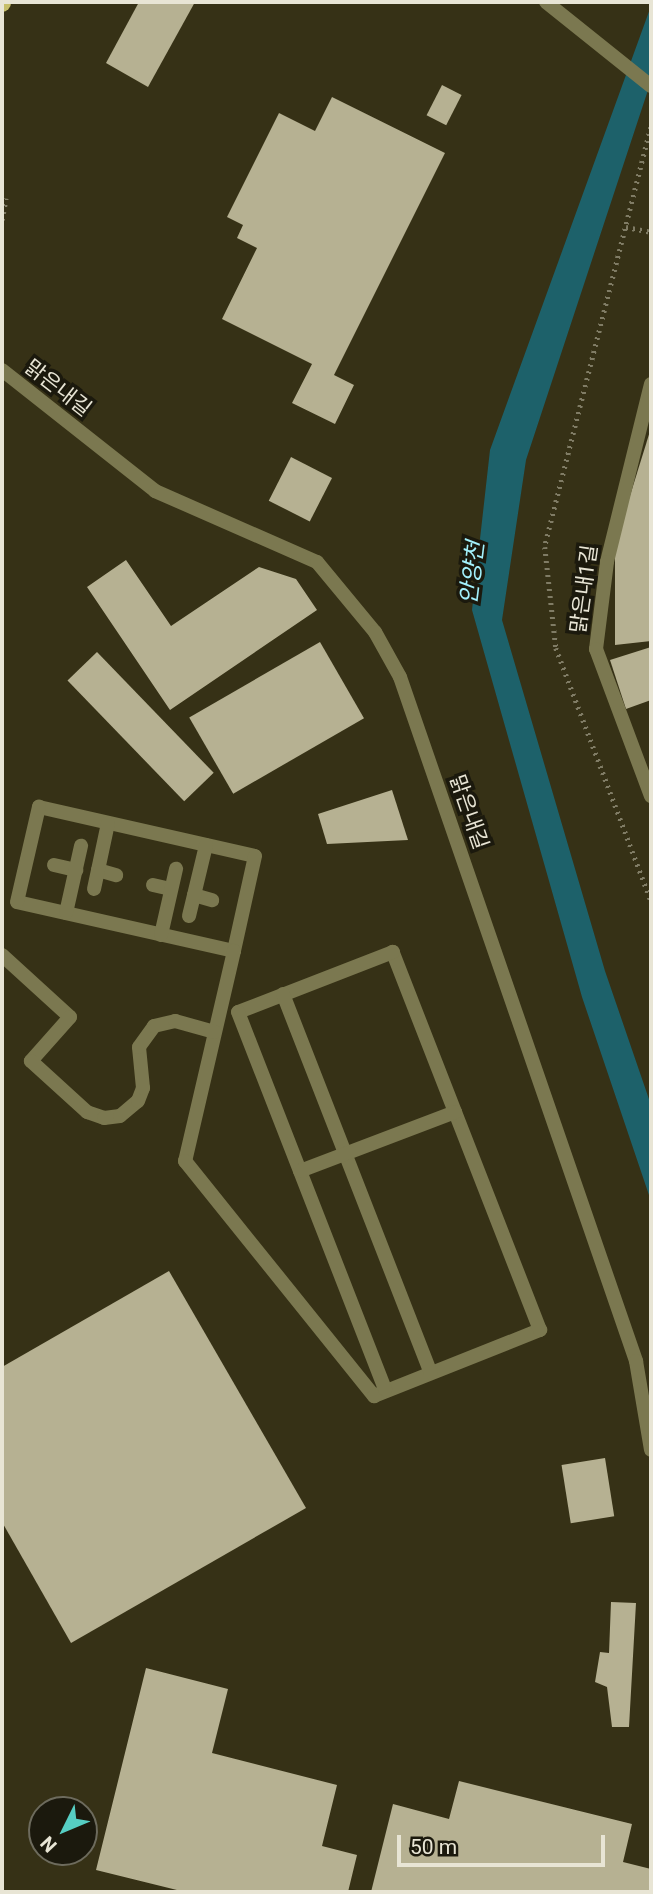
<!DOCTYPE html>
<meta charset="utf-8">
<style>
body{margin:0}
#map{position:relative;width:653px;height:1894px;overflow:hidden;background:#363116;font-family:Roboto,"Noto Sans KR",sans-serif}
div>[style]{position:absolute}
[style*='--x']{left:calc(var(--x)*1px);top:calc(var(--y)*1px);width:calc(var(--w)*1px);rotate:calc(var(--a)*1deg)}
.water>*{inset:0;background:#1d616a}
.building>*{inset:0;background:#b6b192;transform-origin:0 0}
.path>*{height:4.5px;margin-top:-2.25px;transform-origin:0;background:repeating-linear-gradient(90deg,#807c65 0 2px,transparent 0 7px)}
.service>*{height:14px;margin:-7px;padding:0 7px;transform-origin:7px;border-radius:7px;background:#7b7850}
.minor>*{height:14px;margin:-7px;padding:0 7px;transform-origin:7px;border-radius:7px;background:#7b7850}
.tertiary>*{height:14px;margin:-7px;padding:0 7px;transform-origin:7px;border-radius:7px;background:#7b7850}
.primary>*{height:18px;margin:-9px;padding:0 9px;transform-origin:9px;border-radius:9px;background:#c6be69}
span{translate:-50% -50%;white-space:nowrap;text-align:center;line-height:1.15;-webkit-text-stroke:7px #1b190d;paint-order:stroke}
.street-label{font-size:21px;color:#e8e5d5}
.water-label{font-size:23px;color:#a3f1fc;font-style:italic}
.frame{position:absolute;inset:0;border:4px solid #e8e5d5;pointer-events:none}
.north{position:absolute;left:28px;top:1796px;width:70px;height:70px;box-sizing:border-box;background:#1b190d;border:2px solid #6d6b5d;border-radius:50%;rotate:227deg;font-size:19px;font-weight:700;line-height:28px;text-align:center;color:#e8e5d5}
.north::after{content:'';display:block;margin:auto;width:24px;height:32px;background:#56cec3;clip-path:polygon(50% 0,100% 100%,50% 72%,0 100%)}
.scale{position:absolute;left:397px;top:1835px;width:208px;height:32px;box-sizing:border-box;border:4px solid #e8e5d5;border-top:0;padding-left:9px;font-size:21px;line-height:24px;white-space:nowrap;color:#e8e5d5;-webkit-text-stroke:5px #1b190d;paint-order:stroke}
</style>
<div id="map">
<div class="water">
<i style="clip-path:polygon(651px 6px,651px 81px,526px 460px,502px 620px,605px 971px,651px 1105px,651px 1201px,582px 997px,472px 610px,490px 450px)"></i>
</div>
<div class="building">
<i style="clip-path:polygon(139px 2px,195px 2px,148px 87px,106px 63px)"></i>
<i style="left:442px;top:85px;width:22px;height:34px;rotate:27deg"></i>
<i style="clip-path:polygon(332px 97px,445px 153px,334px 375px,354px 385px,335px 424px,292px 403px,312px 364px,222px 319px,257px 248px,237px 238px,243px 225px,227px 217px,279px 113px,315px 131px)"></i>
<i style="clip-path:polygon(651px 428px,651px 641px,615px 645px,615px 544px)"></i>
<i style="left:291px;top:457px;width:46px;height:49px;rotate:27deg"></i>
<i style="clip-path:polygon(126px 560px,171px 626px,259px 567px,296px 579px,317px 610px,170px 710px,87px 587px)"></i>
<i style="left:320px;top:642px;width:88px;height:151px;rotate:60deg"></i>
<i style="clip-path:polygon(651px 647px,651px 700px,626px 709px,610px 660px)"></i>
<i style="left:97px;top:652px;width:168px;height:41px;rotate:46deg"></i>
<i style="clip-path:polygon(392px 790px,408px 840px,327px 844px,318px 814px)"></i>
<i style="clip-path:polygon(169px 1271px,306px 1508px,71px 1643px,2px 1522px,2px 1367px)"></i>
<i style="left:605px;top:1458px;width:59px;height:44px;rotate:81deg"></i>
<i style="clip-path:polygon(611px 1602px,636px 1603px,629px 1727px,612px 1727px,607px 1687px,595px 1682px,600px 1652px,609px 1653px)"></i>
<i style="clip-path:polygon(146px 1668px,228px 1689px,212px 1753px,337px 1785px,322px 1846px,357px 1855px,348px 1892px,185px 1892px,96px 1870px)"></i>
<i style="clip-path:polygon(459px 1781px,632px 1824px,623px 1862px,651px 1869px,651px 1892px,371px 1892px,393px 1804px,449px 1819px)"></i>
</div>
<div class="path">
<i style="--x:651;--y:127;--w:433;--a:104.2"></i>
<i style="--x:545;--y:547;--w:102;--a:83.8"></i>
<i style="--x:556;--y:648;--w:270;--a:69.4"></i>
<i style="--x:2;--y:220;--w:22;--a:-80"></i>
<i style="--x:626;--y:227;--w:25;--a:11"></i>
</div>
<div class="service">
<i style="--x:39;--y:807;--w:221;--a:12.8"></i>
<i style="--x:255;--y:856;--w:97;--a:102.5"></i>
<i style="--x:234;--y:951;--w:222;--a:-167.3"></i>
<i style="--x:17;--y:902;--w:98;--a:-77"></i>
<i style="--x:54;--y:865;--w:23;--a:13"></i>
<i style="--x:98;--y:870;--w:19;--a:16"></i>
<i style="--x:153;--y:885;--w:18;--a:13"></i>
<i style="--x:94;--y:889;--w:67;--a:-78"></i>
<i style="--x:194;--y:895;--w:19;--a:16"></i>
<i style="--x:66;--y:913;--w:69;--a:-77.4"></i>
<i style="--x:189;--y:916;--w:73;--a:-76.5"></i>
<i style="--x:161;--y:935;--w:68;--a:-77.2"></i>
<i style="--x:234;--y:951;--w:216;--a:103.1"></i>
<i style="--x:185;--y:1161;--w:302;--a:51.2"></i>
<i style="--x:374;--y:1396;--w:179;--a:-21.7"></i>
<i style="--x:540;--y:1330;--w:406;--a:-111.3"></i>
<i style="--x:393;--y:952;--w:166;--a:158.8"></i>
<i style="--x:238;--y:1012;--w:405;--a:68.7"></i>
<i style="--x:2;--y:955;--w:92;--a:42.4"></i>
<i style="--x:70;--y:1017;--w:59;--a:131.6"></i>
<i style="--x:31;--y:1061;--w:76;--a:42.3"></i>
<i style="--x:87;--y:1112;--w:18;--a:19"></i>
<i style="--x:104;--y:1118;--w:16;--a:-7"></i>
<i style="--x:120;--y:1116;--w:23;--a:-40"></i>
<i style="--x:138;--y:1101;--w:14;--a:-69"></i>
<i style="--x:143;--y:1088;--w:41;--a:-95.6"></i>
<i style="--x:139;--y:1047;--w:26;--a:-54"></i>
<i style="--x:154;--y:1026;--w:22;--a:-13"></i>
<i style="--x:175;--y:1021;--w:41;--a:15.4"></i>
<i style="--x:283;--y:994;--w:406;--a:68.7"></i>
<i style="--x:300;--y:1171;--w:166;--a:-20.8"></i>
</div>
<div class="minor">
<i style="--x:2;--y:370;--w:195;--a:38.3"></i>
<i style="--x:155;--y:491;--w:177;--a:23.7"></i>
<i style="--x:317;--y:562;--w:91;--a:50.4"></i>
<i style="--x:375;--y:632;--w:51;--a:60.9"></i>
<i style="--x:400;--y:677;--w:724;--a:70.96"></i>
<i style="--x:636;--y:1361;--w:90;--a:80.4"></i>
<i style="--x:651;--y:384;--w:183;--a:103.9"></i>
<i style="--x:607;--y:562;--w:88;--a:97.2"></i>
<i style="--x:596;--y:649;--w:157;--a:69.5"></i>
</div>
<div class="tertiary">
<i style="--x:546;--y:2;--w:134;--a:38.7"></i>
</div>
<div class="primary">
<i style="--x:2;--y:3;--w:1;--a:-90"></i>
</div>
<div class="street-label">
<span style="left:58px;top:388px;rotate:38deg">맑은내길</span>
<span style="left:584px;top:589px;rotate:-82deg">맑은내1길</span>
<span style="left:469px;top:812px;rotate:71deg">맑은내길</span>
</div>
<div class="water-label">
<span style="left:473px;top:573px;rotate:-83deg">안양천</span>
</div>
<div class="frame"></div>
<div class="north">N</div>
<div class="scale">50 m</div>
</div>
